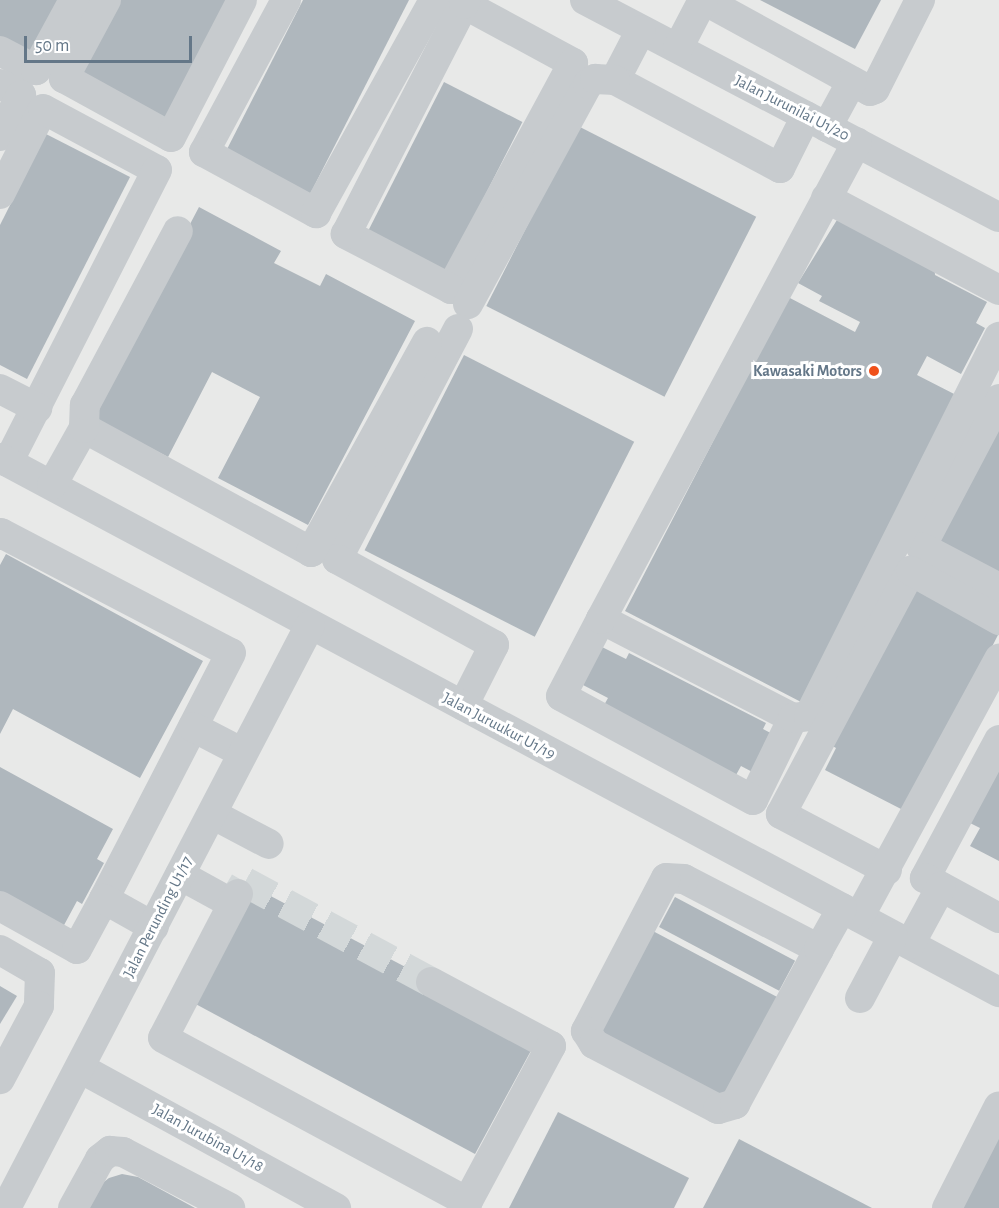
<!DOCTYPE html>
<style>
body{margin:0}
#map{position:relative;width:999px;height:1208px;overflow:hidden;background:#f8f8f4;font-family:"Alegreya Sans",sans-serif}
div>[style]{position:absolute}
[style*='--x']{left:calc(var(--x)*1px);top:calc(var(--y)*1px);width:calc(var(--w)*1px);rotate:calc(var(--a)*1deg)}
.built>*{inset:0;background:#e8e9e8;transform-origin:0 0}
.building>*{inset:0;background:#afb7bd;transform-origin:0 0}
.minor-tunnel>*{height:30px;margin-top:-15px;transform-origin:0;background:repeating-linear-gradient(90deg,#d3d8d9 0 30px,transparent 0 45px)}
.minor>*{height:30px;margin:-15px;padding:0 15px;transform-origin:15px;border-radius:15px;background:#c7cbce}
.dots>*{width:16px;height:16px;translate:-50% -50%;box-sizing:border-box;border:3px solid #fff;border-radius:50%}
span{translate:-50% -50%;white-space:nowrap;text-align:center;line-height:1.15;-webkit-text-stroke:6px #fff;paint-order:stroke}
.street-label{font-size:16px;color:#647788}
.poi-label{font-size:16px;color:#647788;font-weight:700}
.right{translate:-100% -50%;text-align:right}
.scale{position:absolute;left:24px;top:36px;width:168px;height:27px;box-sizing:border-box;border:3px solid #647788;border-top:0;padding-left:8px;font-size:18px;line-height:21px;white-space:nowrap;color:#647788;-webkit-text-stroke:4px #fff;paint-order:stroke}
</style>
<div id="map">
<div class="built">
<i style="left:0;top:0;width:999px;height:1208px"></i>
</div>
<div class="building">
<i style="clip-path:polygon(0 0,59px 0,28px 60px,0 45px)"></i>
<i style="clip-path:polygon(112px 0,234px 0,169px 122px,74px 71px)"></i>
<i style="clip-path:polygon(303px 0,409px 0,307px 200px,223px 157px)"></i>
<i style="clip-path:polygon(760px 0,881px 0,855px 49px)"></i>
<i style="left:444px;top:82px;width:88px;height:172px;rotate:27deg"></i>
<i style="left:578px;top:126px;width:200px;height:202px;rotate:27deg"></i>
<i style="clip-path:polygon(46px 134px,130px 177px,27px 379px,0 365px,0 225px)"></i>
<i style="clip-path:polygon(199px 207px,281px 251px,274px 263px,320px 286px,326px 274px,415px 321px,308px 525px,218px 478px,260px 397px,212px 372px,168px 457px,89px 416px)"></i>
<i style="clip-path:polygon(840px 215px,934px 261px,935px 275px,987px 302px,976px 323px,985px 328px,961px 374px,927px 356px,917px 375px,960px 397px,801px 702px,625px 611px,788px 297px,855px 332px,860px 322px,819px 301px,822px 296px,798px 283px)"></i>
<i style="left:464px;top:355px;width:191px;height:219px;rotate:27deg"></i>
<i style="clip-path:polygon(999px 418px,999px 576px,934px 543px)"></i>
<i style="clip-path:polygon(6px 554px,203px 661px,140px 778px,13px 709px,0 734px,0 565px)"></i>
<i style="clip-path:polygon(914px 578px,999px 633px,919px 790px,903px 810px,825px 770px,836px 748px,829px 744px)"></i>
<i style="clip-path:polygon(602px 647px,626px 659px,629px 653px,766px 723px,763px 729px,780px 738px,760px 776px,741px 766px,736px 775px,603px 707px,608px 698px,583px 685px)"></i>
<i style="clip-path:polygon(999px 757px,999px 861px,970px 846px,980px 828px,966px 821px)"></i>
<i style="clip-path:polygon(0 767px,113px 829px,97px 859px,104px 863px,82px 904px,77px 901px,63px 927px,0 893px)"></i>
<i style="clip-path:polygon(244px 882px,432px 981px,534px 1045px,475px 1154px,190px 1001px)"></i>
<i style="left:675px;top:897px;width:136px;height:34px;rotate:28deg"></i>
<i style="left:651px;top:930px;width:144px;height:114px;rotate:28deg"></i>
<i style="clip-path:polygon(0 986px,17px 996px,0 1024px)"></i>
<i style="clip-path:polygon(558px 1112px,689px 1178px,674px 1208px,509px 1208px)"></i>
<i style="clip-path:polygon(999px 1134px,999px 1208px,960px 1208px)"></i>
<i style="clip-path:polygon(739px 1139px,872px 1208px,703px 1208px)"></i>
<i style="clip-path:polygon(122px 1174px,138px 1177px,195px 1208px,87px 1208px,100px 1185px,109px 1178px)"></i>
</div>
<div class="minor-tunnel">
<i style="--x:238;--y:894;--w:14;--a:-60"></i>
<i style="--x:245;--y:882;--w:211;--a:28.3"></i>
</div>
<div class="minor">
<i style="--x:106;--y:0;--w:89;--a:118.3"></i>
<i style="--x:64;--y:78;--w:122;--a:28.9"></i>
<i style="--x:171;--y:137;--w:154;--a:-62.6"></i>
<i style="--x:286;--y:0;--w:173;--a:118.3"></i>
<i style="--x:204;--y:152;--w:128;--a:28.6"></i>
<i style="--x:316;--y:213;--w:244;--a:-61"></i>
<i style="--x:585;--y:0;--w:467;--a:27.7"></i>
<i style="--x:704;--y:0;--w:189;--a:28.7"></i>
<i style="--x:870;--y:91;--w:5;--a:-22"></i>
<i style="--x:875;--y:89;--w:100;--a:-63.2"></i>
<i style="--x:464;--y:4;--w:124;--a:28.4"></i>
<i style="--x:573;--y:63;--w:257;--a:118.4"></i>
<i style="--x:451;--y:289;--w:119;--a:-152.4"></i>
<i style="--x:346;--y:234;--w:259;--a:-62.8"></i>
<i style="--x:464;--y:4;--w:4;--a:-63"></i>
<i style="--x:641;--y:30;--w:56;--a:117.5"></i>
<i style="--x:615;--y:80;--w:187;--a:28.1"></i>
<i style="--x:780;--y:168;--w:58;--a:-63.4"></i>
<i style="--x:678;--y:48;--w:54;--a:-62.5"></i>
<i style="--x:0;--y:51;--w:41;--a:27.8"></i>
<i style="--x:36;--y:70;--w:80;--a:-61.5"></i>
<i style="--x:0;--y:84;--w:24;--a:28"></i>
<i style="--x:21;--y:95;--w:46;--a:117.1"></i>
<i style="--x:827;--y:127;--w:52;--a:-61.5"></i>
<i style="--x:0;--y:194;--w:95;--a:-63.2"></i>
<i style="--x:43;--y:109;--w:129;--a:28.2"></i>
<i style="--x:157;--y:170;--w:328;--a:117"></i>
<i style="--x:826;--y:198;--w:196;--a:28"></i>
<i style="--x:468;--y:304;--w:251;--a:-61.4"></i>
<i style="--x:588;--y:84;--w:9;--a:-36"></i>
<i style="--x:595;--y:79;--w:20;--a:3"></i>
<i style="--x:458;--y:329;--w:260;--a:117.7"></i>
<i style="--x:337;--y:559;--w:179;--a:28.7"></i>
<i style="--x:494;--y:645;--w:68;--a:116.9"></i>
<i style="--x:0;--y:389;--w:42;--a:27.2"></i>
<i style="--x:999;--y:399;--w:167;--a:117.8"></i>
<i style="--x:921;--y:547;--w:88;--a:27.7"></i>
<i style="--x:84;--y:428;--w:259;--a:28.6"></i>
<i style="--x:311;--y:552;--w:240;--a:-61.1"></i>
<i style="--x:0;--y:458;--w:1133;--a:28.13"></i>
<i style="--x:52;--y:485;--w:65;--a:-60.7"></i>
<i style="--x:84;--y:428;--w:23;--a:-88"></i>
<i style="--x:85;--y:405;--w:197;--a:-61.9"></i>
<i style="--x:0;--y:535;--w:2;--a:-63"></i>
<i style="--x:1;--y:533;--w:259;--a:27.6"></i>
<i style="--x:231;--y:653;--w:277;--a:117.3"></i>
<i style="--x:601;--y:619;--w:216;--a:27.3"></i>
<i style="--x:793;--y:718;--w:91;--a:116"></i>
<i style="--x:753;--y:800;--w:218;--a:-151.6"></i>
<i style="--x:561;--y:696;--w:87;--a:-62.5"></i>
<i style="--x:601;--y:619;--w:541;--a:-61.78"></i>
<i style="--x:793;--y:718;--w:16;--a:-7"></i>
<i style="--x:809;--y:716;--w:424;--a:-63.4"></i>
<i style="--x:193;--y:727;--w:56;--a:27.5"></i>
<i style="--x:999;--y:740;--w:157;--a:118.2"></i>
<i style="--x:925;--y:878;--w:84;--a:28.4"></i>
<i style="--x:212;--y:814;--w:64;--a:27.8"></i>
<i style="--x:887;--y:870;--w:120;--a:-152.2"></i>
<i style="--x:781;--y:814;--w:276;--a:-61.9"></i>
<i style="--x:911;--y:571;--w:101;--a:29.1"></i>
<i style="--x:180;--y:875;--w:60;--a:28.7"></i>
<i style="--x:238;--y:894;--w:162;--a:117.5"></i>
<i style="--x:163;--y:1038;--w:346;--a:28.3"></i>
<i style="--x:0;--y:906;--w:88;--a:29.2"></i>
<i style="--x:77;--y:949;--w:57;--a:-61.6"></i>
<i style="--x:104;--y:899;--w:57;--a:29.2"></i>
<i style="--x:859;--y:917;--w:294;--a:-61.5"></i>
<i style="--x:910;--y:944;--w:65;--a:-61.5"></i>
<i style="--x:819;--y:949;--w:152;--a:-152.6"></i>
<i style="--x:684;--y:879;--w:18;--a:-177"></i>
<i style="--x:666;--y:878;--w:173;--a:117.6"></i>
<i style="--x:586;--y:1031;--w:15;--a:58"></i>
<i style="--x:594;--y:1044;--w:140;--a:27.7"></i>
<i style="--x:718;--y:1109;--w:18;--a:-16"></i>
<i style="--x:735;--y:1104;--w:176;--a:-61.5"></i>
<i style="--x:819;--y:949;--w:47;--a:-60.7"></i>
<i style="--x:0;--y:950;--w:46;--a:29.9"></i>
<i style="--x:40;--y:973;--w:33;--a:92"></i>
<i style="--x:39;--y:1006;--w:83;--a:118.1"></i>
<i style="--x:431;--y:982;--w:136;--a:28.1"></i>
<i style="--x:551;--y:1046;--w:184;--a:118.2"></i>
<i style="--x:860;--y:998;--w:70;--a:-62"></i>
<i style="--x:80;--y:1068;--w:292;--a:28.7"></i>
<i style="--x:6;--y:1208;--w:657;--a:-62.46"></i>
<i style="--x:73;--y:1208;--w:56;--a:-61.1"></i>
<i style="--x:100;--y:1159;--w:13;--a:-39"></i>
<i style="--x:110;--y:1151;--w:13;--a:4"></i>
<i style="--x:123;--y:1152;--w:121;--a:27.6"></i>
<i style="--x:947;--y:1208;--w:114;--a:-63"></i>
</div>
<div class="dots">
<i style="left:874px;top:371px;background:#f0511b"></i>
</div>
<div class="street-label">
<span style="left:792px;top:108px;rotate:27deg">Jalan Jurunilai U1/20</span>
<span style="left:499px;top:726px;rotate:28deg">Jalan Juruukur U1/19</span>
<span style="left:158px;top:917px;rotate:-63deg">Jalan Perunding U1/17</span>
<span style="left:208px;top:1138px;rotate:29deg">Jalan Jurubina U1/18</span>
</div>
<div class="poi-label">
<span class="right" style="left:862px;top:371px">Kawasaki Motors</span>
</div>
<div class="scale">50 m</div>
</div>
